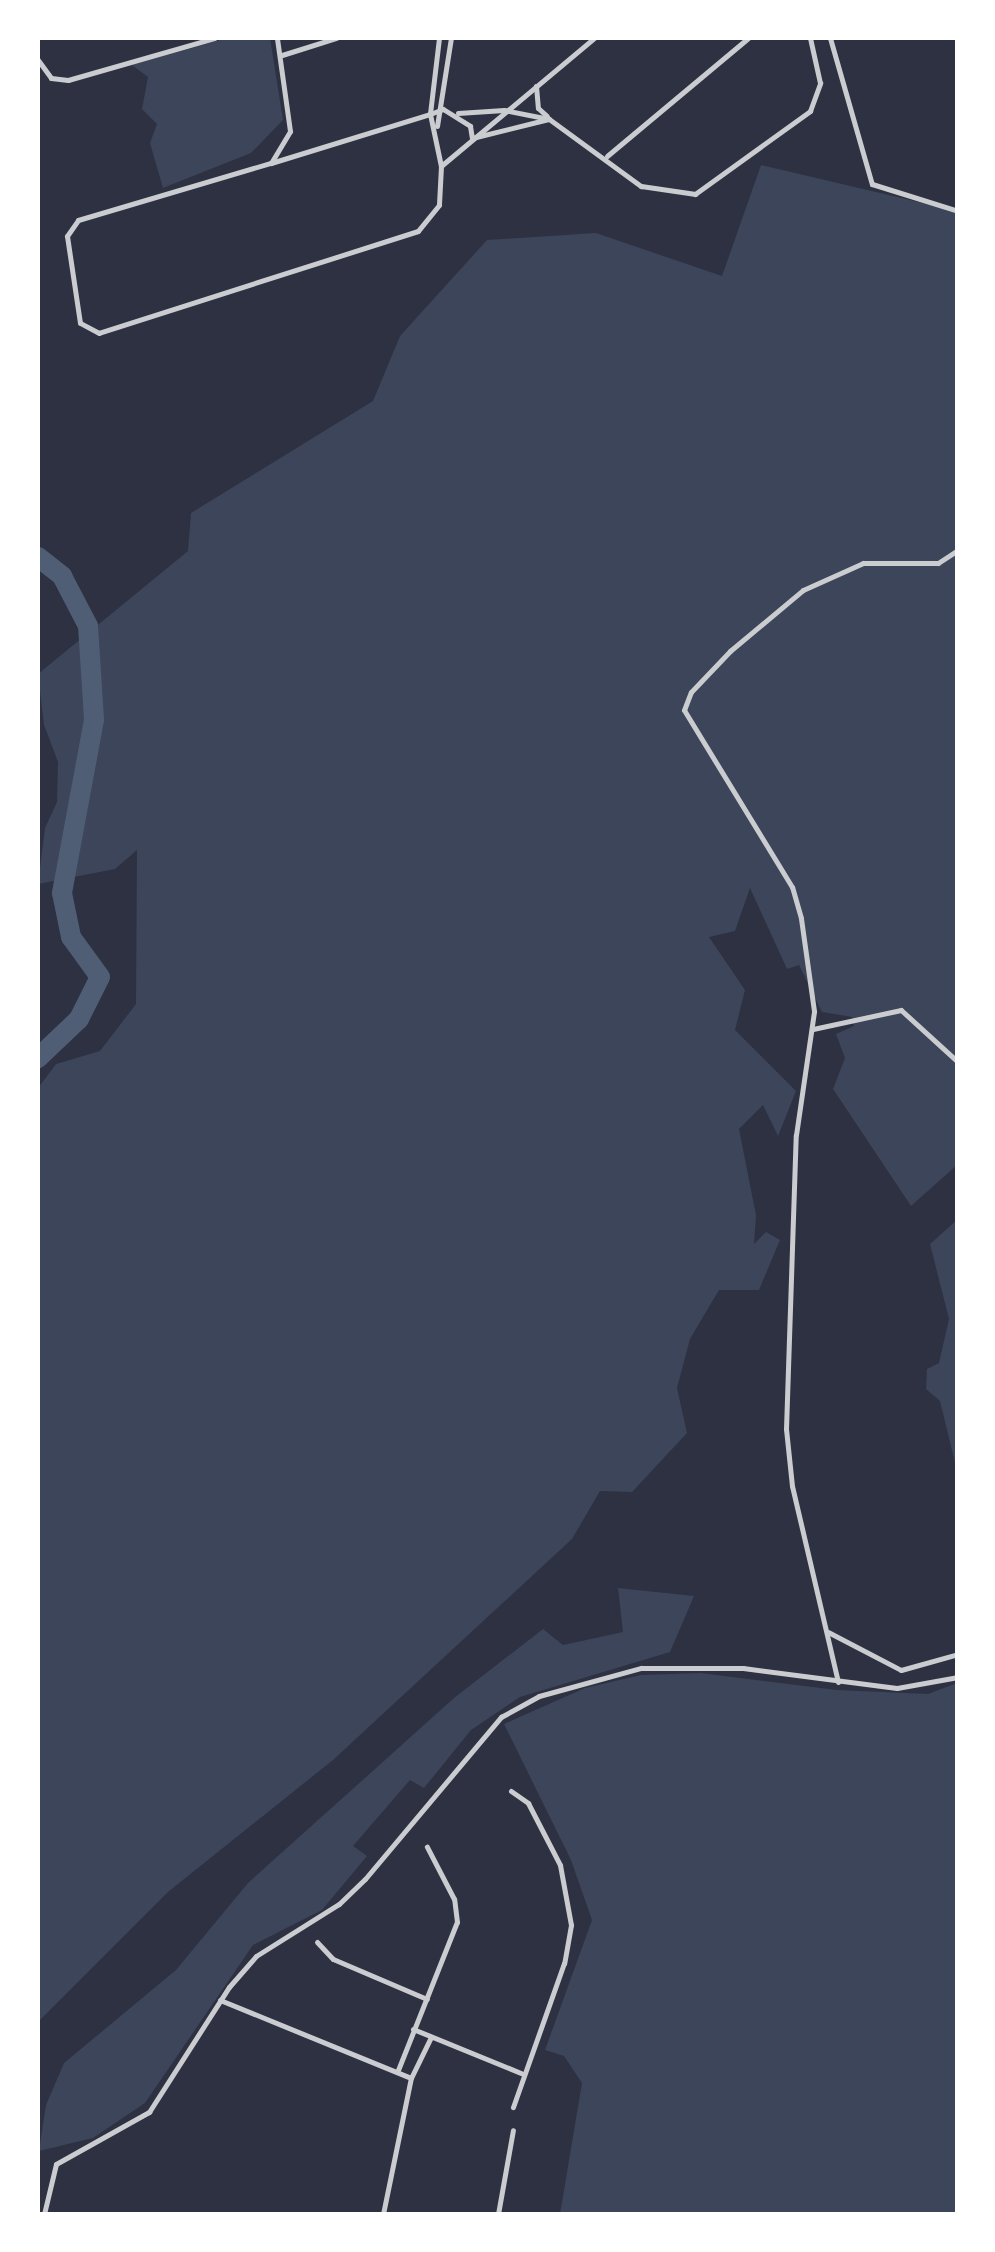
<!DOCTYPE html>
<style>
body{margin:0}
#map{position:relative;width:995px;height:2252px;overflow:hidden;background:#2d3142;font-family:"Public Sans",sans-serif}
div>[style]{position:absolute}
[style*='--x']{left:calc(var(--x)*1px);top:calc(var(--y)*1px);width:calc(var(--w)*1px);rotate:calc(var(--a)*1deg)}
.green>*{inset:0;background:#3c4559}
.river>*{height:20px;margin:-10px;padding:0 10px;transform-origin:10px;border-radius:10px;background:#4f5d75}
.minor>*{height:5px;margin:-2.5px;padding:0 2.5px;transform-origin:2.5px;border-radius:2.5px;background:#caccd0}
span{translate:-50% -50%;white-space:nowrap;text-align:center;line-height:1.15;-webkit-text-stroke:9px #fff;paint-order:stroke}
.frame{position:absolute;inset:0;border:40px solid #fff;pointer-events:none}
</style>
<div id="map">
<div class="green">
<i style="clip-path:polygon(227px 38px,270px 38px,283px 120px,251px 153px,163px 188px,150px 143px,157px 124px,142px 109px,148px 77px,132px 65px)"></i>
<i style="clip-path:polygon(761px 165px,957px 211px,957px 1165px,911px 1206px,833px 1089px,845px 1058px,836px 1034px,854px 1026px,852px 1017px,822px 1012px,799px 965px,787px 969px,750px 888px,735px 931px,709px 937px,745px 990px,735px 1030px,796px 1091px,778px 1136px,763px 1105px,739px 1129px,756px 1215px,754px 1244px,766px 1232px,780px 1240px,759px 1290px,719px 1290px,690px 1339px,677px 1388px,687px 1433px,632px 1492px,600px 1491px,572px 1539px,333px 1760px,168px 1892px,38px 2022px,38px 1088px,56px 1064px,100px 1051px,136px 1004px,137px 850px,115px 869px,38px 884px,45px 828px,57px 802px,58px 762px,44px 725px,38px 674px,188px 551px,191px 513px,373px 401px,400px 336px,487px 240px,596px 233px,722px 276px)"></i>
<i style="clip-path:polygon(957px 1220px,957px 1471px,940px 1401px,926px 1389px,927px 1369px,939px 1363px,949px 1319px,930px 1244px)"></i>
<i style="clip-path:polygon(618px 1588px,694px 1596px,670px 1652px,520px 1697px,471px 1730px,424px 1788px,410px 1780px,353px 1846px,367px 1856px,322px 1910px,253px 1945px,145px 2103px,93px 2138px,39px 2151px,46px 2105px,64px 2063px,176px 1970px,248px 1883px,454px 1698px,543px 1629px,563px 1645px,623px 1632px)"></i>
<i style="clip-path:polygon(701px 1673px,837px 1690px,928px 1694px,957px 1683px,957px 2214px,560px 2214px,582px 2083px,564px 2056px,545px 2050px,592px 1920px,571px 1860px,504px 1724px,585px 1688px,641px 1675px)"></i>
</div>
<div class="river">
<i style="--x:38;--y:557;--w:31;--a:38"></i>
<i style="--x:62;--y:576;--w:56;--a:62.5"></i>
<i style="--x:88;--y:626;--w:94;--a:86.3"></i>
<i style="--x:94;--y:720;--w:176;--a:100.5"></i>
<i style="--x:62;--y:893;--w:45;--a:78.4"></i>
<i style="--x:71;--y:937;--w:49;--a:54.1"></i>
<i style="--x:100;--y:977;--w:47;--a:116.6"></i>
<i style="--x:79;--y:1019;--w:57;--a:136.4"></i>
</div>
<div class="minor">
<i style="--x:439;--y:38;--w:77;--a:96.8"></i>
<i style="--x:430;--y:114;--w:53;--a:78.1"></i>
<i style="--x:441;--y:166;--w:39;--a:93"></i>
<i style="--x:439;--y:205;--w:33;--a:129"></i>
<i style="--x:418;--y:231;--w:335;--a:162.3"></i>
<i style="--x:99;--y:333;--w:21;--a:-152"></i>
<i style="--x:80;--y:323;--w:88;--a:-98.5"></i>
<i style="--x:67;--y:236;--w:19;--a:-55"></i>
<i style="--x:78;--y:220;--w:201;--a:-16.5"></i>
<i style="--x:271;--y:163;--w:166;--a:-17.1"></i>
<i style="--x:430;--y:114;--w:14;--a:-21"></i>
<i style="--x:443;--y:109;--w:32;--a:32"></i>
<i style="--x:470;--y:126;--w:12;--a:81"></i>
<i style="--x:472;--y:138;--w:79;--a:-13.9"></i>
<i style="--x:830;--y:38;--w:152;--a:74"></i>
<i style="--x:872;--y:184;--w:90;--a:17.4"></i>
<i style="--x:282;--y:55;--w:57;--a:-17.5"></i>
<i style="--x:38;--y:60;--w:22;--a:54"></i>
<i style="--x:51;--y:78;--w:17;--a:7"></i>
<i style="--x:68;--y:80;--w:152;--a:-16"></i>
<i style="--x:536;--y:86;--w:22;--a:85"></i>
<i style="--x:538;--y:108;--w:12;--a:42"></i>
<i style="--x:458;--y:113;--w:46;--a:-3.7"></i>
<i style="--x:504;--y:110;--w:46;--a:11.3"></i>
<i style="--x:549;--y:119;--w:114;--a:36.1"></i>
<i style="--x:641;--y:186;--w:55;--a:8.4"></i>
<i style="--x:695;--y:194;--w:142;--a:-35.8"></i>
<i style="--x:810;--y:111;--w:30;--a:-70"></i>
<i style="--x:820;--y:83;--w:46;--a:-102.5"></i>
<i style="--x:437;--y:126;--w:89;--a:-81"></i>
<i style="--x:607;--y:156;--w:184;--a:-39.9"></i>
<i style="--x:271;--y:163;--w:37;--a:-59"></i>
<i style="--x:290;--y:131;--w:94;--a:-98"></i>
<i style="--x:441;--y:166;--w:199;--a:-39.9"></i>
<i style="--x:813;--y:1029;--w:90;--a:-12.2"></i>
<i style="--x:901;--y:1010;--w:77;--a:42.4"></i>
<i style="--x:828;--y:1632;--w:82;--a:27.5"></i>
<i style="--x:901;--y:1670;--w:59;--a:-15.7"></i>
<i style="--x:838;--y:1682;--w:201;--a:-103.2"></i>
<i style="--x:792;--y:1486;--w:57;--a:-96"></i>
<i style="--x:786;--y:1429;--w:294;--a:-88.1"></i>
<i style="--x:796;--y:1135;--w:125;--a:-81.7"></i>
<i style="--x:814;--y:1011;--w:94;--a:-98"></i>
<i style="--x:801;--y:918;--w:32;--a:-106"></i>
<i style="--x:792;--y:887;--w:207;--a:-121.4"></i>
<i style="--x:684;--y:710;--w:19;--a:-69"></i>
<i style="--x:691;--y:692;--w:57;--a:-46.4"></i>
<i style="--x:730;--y:651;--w:95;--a:-39.9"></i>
<i style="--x:803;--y:590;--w:66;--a:-24.2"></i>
<i style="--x:863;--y:563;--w:75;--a:0"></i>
<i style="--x:938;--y:563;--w:24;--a:-33"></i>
<i style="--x:511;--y:1791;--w:21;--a:35"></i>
<i style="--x:528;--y:1803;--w:70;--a:62.7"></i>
<i style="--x:560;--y:1865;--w:61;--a:79.6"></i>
<i style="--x:571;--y:1925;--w:39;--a:100"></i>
<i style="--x:564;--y:1963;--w:153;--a:109.5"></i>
<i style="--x:317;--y:1942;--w:23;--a:47"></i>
<i style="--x:333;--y:1959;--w:102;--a:23.1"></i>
<i style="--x:220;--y:2000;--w:206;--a:22.2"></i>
<i style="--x:413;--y:2029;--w:117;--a:22.2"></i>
<i style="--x:398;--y:2070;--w:159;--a:-68.3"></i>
<i style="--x:457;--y:1922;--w:23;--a:-97"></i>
<i style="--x:454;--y:1899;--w:59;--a:-117.4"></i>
<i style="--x:44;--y:2214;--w:51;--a:-76.5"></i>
<i style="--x:56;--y:2164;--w:107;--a:-29.2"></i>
<i style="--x:149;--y:2112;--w:148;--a:-57.4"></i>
<i style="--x:229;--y:1987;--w:41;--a:-48.9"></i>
<i style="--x:256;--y:1956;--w:98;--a:-32.1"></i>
<i style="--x:339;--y:1904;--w:36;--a:-44"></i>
<i style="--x:365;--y:1879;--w:212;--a:-50"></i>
<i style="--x:501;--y:1717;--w:43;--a:-28.9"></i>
<i style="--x:539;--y:1696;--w:106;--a:-15.4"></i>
<i style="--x:641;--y:1668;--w:102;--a:0"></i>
<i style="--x:743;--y:1668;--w:155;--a:7.4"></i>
<i style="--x:897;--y:1688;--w:62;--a:-10.2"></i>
<i style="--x:383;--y:2214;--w:139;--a:-78.4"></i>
<i style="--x:411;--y:2078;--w:46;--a:-64"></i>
<i style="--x:498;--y:2214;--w:85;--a:-79.9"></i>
</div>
<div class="frame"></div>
</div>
